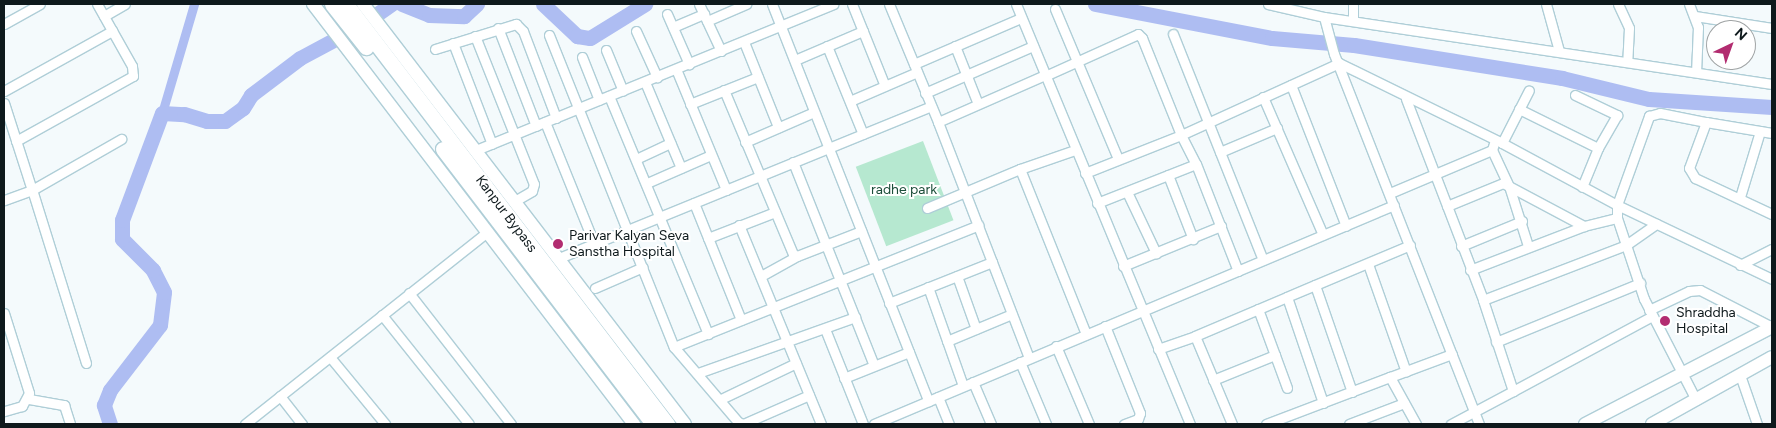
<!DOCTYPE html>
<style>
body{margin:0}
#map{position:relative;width:1776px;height:428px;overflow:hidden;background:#f4fafc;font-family:Figtree,sans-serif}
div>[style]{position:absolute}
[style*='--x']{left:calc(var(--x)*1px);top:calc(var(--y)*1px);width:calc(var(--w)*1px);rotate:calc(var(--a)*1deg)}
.green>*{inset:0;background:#b6e8d0;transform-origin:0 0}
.canal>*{height:9px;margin:-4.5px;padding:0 4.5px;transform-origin:4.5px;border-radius:4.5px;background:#aebdf2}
.river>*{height:15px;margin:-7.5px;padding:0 7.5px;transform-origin:7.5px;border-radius:7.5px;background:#aebdf2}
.roads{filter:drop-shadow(1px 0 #afced7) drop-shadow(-1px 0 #afced7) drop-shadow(0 1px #afced7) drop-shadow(0 -1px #afced7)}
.street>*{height:9px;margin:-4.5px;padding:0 4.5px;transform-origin:4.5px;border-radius:4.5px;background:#fff}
.secondary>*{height:12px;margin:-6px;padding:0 6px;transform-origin:6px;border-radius:6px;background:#fff}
.highway>*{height:15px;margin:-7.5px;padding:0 7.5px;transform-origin:7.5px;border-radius:7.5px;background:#fff}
.dots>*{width:14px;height:14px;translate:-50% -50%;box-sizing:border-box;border:2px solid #fff;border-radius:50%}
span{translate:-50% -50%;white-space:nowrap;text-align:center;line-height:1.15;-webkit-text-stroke:4px #fff;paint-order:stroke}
.park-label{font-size:14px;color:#1c4e3a}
.street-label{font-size:14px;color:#0e191c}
.poi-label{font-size:14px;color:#0e191c}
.left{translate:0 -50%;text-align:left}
.frame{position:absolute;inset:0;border:5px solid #0e191c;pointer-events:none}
.north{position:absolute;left:1706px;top:20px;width:50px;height:50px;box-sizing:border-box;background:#fff;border:1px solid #9fa3a4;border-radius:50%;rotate:42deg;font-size:14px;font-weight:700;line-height:20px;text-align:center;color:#0e191c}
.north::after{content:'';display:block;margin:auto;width:18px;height:22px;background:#b22c70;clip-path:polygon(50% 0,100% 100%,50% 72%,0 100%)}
</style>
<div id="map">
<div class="green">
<i style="left:923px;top:141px;width:85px;height:72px;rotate:69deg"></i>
</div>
<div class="canal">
<i style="--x:162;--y:113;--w:114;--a:-73.6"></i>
</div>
<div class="river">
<i style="--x:402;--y:4;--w:29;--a:22"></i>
<i style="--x:429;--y:15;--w:35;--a:2"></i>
<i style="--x:464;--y:16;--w:18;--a:-43"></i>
<i style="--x:543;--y:4;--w:47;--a:43.3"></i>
<i style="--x:577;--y:36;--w:13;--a:9"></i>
<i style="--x:590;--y:38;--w:65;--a:-31.7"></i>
<i style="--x:1095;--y:4;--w:180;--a:10.9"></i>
<i style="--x:1272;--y:38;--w:82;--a:4.9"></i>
<i style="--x:1354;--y:45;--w:211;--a:9"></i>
<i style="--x:1562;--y:78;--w:89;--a:13.6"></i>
<i style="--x:1649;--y:99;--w:123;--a:3.7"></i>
<i style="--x:110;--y:424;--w:20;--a:-108"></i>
<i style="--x:104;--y:405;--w:16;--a:-68"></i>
<i style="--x:110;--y:390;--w:82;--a:-52.4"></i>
<i style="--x:160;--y:325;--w:33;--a:-83"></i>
<i style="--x:164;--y:292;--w:25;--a:-117"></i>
<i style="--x:153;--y:270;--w:44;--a:-135"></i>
<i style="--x:122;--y:239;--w:19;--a:-90"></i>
<i style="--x:122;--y:220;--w:114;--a:-69.5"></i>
<i style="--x:162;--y:113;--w:22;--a:3"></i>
<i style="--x:184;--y:114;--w:24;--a:17"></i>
<i style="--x:207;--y:121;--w:18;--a:0"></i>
<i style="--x:225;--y:121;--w:22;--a:-36"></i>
<i style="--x:243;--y:108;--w:15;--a:-58"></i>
<i style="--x:251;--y:95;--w:61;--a:-37.1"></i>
<i style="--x:300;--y:58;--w:68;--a:-28.1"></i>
<i style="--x:360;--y:26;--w:39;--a:-35"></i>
</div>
<div class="roads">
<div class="street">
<i style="--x:699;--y:4;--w:52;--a:64.9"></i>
<i style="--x:772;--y:4;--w:427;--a:68.5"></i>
<i style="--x:852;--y:4;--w:88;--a:68.1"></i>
<i style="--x:889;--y:4;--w:128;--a:67.4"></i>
<i style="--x:1016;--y:4;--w:455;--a:67.5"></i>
<i style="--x:1268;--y:4;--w:57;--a:13.1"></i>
<i style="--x:1324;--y:17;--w:453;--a:8.5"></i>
<i style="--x:1546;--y:4;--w:49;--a:74.5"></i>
<i style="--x:1618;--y:4;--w:26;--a:65"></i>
<i style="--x:1629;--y:28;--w:33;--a:93"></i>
<i style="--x:1689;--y:4;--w:25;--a:69"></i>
<i style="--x:1698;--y:27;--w:45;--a:92.5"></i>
<i style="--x:1055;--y:9;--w:163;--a:67.2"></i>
<i style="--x:667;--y:14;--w:55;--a:66.3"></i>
<i style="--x:104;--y:16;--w:24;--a:-30"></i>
<i style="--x:1695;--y:16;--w:78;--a:8.9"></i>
<i style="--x:1324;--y:17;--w:38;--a:75"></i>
<i style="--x:1334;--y:54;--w:397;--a:68.6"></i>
<i style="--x:707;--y:21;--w:43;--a:-23.6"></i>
<i style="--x:1353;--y:21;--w:17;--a:-90"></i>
<i style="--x:4;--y:24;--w:41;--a:-29.1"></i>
<i style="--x:673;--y:27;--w:34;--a:-23"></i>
<i style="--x:498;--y:28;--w:105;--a:68.8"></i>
<i style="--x:636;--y:31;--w:51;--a:65.5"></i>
<i style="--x:1173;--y:34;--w:243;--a:68.3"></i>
<i style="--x:549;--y:35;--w:336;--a:68.2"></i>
<i style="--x:674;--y:347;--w:328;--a:-21.8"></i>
<i style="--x:475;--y:36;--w:159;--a:68.3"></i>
<i style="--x:534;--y:184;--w:7;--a:106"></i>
<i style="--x:532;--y:191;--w:20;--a:150"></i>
<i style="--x:744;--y:42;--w:92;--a:68.2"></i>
<i style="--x:453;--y:43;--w:108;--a:68.9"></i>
<i style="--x:827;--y:46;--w:95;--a:67.8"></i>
<i style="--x:955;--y:46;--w:62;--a:68.4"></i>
<i style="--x:435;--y:49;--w:85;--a:-17.2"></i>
<i style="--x:516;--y:24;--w:10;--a:45"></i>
<i style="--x:523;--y:31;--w:93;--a:69.2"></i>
<i style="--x:606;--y:50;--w:44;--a:67.5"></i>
<i style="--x:582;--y:57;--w:46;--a:68.4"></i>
<i style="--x:795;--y:60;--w:74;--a:-23.1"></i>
<i style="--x:914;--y:64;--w:116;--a:-23.3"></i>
<i style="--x:676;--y:69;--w:131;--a:67.5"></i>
<i style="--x:1045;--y:76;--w:102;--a:-24.3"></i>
<i style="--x:1138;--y:34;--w:6;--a:45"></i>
<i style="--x:1142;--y:38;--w:105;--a:68.1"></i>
<i style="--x:1181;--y:135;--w:174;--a:-24.5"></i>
<i style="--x:1339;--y:63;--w:182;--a:26.1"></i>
<i style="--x:1502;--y:143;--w:131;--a:28.3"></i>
<i style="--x:1617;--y:205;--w:172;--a:25.5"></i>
<i style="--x:645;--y:82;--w:93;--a:67.3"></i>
<i style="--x:1291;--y:85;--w:151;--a:68.7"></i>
<i style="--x:724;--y:90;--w:178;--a:67.2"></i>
<i style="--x:793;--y:254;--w:4;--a:27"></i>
<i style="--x:4;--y:91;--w:124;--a:-29.1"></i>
<i style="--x:925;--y:93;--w:118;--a:-23.5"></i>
<i style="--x:1575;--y:95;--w:47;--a:25.5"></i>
<i style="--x:1617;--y:115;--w:38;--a:120"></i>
<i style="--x:1598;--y:148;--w:42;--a:112.3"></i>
<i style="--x:609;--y:96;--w:258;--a:67.4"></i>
<i style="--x:1263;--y:97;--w:150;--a:66.5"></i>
<i style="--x:1406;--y:99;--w:215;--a:69"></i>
<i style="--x:1483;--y:300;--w:96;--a:71.8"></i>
<i style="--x:1513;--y:391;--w:158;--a:-28.3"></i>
<i style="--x:850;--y:101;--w:73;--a:-23.4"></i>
<i style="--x:4;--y:103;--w:91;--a:72.2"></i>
<i style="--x:32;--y:190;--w:30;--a:160"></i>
<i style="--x:690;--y:104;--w:73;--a:-21.7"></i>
<i style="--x:1519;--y:109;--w:88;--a:26.3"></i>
<i style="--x:545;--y:122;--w:131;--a:68"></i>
<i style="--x:1772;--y:133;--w:67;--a:-170.5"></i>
<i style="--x:1706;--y:122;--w:49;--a:110.3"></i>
<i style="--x:1689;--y:168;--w:12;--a:59"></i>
<i style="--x:1695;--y:178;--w:85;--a:25.1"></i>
<i style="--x:1495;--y:140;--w:10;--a:107"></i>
<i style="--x:1492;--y:150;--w:40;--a:65"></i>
<i style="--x:1509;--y:186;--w:63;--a:72.4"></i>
<i style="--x:16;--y:141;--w:134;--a:-29.1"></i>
<i style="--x:133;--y:76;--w:10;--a:-96"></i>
<i style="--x:132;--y:66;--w:71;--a:-119.4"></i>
<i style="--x:745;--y:142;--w:75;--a:-23.5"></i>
<i style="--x:1502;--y:143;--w:59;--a:-63"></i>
<i style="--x:476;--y:150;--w:386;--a:-22.2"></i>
<i style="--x:1220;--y:152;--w:62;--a:-22.8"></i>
<i style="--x:636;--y:159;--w:38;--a:-25"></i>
<i style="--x:793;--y:162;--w:219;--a:68.3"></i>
<i style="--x:1020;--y:169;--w:58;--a:-19.1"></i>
<i style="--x:1085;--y:173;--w:103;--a:-21.6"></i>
<i style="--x:1181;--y:135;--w:33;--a:63"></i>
<i style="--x:1196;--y:164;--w:115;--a:68.6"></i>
<i style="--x:1168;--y:175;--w:69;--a:68.7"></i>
<i style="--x:647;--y:183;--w:70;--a:-23.6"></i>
<i style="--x:1127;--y:192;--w:68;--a:64.6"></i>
<i style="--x:1390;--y:193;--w:111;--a:-22.9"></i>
<i style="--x:1740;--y:197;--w:69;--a:-73.1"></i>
<i style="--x:694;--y:203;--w:126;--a:68.1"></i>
<i style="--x:1097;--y:203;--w:106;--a:-21.5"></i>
<i style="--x:1447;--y:206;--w:61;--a:-22.3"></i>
<i style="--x:1503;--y:183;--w:92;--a:28"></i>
<i style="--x:927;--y:208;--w:101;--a:-22.8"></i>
<i style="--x:1020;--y:169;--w:178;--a:68.2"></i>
<i style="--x:739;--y:225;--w:215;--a:67.6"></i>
<i style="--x:708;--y:238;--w:72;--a:-21.2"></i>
<i style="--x:1461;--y:246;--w:66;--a:-22.3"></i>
<i style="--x:559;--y:258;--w:402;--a:-22.2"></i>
<i style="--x:1368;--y:264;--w:114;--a:70.6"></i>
<i style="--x:1740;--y:265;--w:36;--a:-27"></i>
<i style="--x:1123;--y:266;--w:106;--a:-22.2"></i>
<i style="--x:1470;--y:270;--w:122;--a:-21.1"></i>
<i style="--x:1584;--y:226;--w:34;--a:-14"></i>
<i style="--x:761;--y:276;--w:41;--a:-29.1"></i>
<i style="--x:797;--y:256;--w:69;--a:-21.3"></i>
<i style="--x:957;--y:276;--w:56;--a:70.3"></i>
<i style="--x:1315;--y:285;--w:30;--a:157"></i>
<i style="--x:1287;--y:297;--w:112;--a:71.2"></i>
<i style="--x:928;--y:287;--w:105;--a:70.5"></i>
<i style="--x:595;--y:288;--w:52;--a:-23.6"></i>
<i style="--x:409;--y:293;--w:166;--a:52.1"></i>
<i style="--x:1483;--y:300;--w:153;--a:-21"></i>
<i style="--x:1626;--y:245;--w:37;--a:-35"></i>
<i style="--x:889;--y:303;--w:111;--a:-21.7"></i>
<i style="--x:1258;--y:309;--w:84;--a:69.8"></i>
<i style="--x:1649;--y:310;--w:44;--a:-25.4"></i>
<i style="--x:1689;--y:291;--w:11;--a:-5"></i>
<i style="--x:1700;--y:290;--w:81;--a:27.2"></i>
<i style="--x:4;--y:313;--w:84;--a:72.6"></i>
<i style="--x:29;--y:393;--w:15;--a:118"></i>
<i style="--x:22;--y:406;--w:19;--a:164"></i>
<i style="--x:382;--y:315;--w:139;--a:51.4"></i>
<i style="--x:1105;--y:326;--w:94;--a:68.1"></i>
<i style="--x:1140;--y:413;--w:6;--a:108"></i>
<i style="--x:1138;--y:419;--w:15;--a:160"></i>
<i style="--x:825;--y:329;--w:102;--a:68.2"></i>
<i style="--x:947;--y:341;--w:70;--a:-22.6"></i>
<i style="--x:1496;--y:342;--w:156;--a:-22.3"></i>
<i style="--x:1056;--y:346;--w:85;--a:67.1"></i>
<i style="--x:674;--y:347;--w:99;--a:49.5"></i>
<i style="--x:738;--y:422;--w:5;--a:22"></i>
<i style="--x:743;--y:424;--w:72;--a:-23.7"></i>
<i style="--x:1158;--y:349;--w:39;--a:-19"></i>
<i style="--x:330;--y:357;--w:87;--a:50.6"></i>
<i style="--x:1029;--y:358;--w:253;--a:-111.1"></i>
<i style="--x:938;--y:122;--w:117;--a:-23.7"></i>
<i style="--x:1020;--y:362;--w:67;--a:67.2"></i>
<i style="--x:86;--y:363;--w:181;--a:-107.3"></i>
<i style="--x:32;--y:190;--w:103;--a:-29.8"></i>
<i style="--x:698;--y:373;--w:167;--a:-19.6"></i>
<i style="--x:1740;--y:375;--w:52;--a:70.9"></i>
<i style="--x:844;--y:378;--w:70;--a:-21.8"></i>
<i style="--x:1213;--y:380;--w:67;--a:-22"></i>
<i style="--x:973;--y:382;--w:46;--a:66.8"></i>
<i style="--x:1352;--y:392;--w:113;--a:-109.1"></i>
<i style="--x:1315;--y:285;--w:103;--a:-22.8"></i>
<i style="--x:280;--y:396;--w:36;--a:52"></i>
<i style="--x:938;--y:397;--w:29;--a:68"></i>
<i style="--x:29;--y:399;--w:36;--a:10"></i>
<i style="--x:64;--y:405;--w:20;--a:72"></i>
<i style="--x:721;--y:399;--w:83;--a:-25.6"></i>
<i style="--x:1696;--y:400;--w:114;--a:-117.2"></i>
<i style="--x:1644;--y:299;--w:85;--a:-108.4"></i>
<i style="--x:1617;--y:218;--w:13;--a:-90"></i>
<i style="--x:1617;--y:205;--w:95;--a:-70.2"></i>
<i style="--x:1649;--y:116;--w:11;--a:-15"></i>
<i style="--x:1660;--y:113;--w:47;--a:11.1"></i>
<i style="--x:245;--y:424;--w:309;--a:-38.4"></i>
<i style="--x:874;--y:424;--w:564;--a:-22.84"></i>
<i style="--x:1232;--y:424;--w:95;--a:-112.8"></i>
<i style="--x:1195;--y:336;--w:100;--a:-23"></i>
<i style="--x:1266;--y:424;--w:133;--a:-20.8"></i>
<i style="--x:1349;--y:424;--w:59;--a:-20.9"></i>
<i style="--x:1416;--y:424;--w:54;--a:-119"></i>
<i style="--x:1390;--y:377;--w:66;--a:-20.4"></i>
<i style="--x:1451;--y:424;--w:70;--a:-28"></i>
</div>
<div class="secondary">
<i style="--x:313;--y:4;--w:529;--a:52.61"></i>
<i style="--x:363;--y:4;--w:529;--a:52.52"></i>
<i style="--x:1585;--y:424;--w:211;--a:-27.4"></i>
<i style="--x:1652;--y:424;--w:137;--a:-29.2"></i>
</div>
<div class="highway">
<i style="--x:332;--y:4;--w:55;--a:51.7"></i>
<i style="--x:346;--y:4;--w:529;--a:52.61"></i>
<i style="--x:443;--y:149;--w:346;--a:52.6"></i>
</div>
</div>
<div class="dots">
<i style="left:558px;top:244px;background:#b22c70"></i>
<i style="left:1665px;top:321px;background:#b22c70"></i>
</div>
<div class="park-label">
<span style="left:904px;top:190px">radhe park</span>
</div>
<div class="street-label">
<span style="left:506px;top:214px;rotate:53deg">Kanpur Bypass</span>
</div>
<div class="poi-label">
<span class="left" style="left:569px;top:244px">Parivar Kalyan Seva<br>Sanstha Hospital</span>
<span class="left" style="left:1676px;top:321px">Shraddha<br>Hospital</span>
</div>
<div class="frame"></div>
<div class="north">N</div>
</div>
